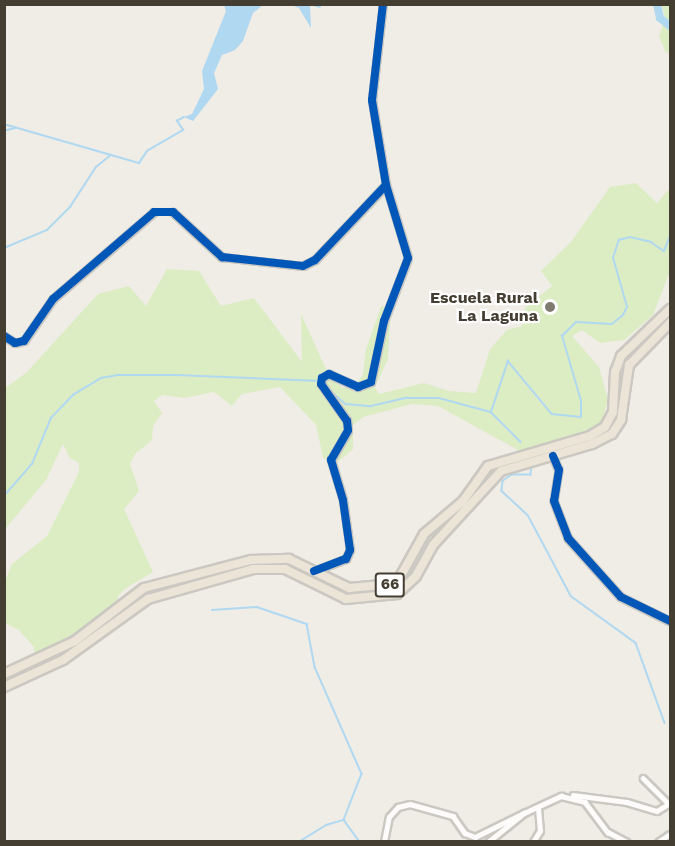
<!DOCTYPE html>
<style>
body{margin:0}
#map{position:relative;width:675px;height:846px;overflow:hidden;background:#efede6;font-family:"Work Sans",sans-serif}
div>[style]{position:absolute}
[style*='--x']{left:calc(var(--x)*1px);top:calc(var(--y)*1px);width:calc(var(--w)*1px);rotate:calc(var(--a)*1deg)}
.green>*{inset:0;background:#dcecc3}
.water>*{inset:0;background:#b1d8f1}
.stream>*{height:1.5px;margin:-0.75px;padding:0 0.75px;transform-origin:0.75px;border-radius:0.75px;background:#b1d8f1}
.river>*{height:8px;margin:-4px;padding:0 4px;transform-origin:4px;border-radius:4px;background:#b1d8f1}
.roads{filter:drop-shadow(2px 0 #cbc8c2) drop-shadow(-2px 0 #cbc8c2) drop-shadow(0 2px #cbc8c2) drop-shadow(0 -2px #cbc8c2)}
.street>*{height:4.5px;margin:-2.25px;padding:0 2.25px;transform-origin:2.25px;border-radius:2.25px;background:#fdfcfb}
.highway>*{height:8px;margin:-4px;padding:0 4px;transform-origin:4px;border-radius:4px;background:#ebe4d7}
.cycleway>*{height:8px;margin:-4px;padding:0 4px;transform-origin:4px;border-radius:4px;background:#0057b8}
.dots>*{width:16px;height:16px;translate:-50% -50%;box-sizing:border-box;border:3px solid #fff;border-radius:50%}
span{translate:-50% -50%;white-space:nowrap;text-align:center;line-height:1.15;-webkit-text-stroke:4.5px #fff;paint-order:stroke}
.shield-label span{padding:2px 4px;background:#fff;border:2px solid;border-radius:4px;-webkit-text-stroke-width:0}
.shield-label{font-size:15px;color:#443d32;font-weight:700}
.poi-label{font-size:16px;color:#443d32;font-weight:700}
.right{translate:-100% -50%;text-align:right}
.frame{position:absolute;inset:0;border:6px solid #443d32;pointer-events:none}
</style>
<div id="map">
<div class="green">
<i style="clip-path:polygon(662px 5px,670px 5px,670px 52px,666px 53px,659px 36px,665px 17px)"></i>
<i style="clip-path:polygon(636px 183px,657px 203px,670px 188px,670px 271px,653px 315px,624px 340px,600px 343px,582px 330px,572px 336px,599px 367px,608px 400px,602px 421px,592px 431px,520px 451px,438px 406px,412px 404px,363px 417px,353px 425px,353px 449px,333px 466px,323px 457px,316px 425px,280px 387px,242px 394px,232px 406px,214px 392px,184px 398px,162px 395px,154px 401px,162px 413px,153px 426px,152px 440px,135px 454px,130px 464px,139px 491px,124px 509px,153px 572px,126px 588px,118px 596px,118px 604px,74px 640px,34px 662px,34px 647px,19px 630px,5px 623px,5px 582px,12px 564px,47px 536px,79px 472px,79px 463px,70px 458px,63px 444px,46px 480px,5px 529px,5px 388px,26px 373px,98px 294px,129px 286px,146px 306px,167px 269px,199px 271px,221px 306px,254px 298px,302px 362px,301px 314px,330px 378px,343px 388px,355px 386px,363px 374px,366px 349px,382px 304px,390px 322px,388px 359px,375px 387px,379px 394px,424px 383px,448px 391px,476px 393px,490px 349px,507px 330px,522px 326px,525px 308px,552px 286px,541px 271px,571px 242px,610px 187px)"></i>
</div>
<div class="water">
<i style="clip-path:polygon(224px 5px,263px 5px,253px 13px,243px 41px,235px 50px,222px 55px,214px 73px,218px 89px,193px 121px,184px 117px,192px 114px,204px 89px,202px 71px,226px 11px)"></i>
<i style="clip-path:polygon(291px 5px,322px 5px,320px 8px,310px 5px,311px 28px,299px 8px)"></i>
</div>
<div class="stream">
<i style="--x:4;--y:124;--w:141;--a:16.1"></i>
<i style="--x:139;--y:163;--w:14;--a:-56"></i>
<i style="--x:147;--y:151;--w:42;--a:-30.3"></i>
<i style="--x:183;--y:130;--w:11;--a:-124"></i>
<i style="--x:177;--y:121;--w:8;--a:-30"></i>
<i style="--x:4;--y:131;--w:11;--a:-15"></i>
<i style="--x:4;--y:248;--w:47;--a:-22.7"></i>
<i style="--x:47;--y:230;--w:33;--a:-45"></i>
<i style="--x:70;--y:207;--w:48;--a:-57"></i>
<i style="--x:96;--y:167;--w:19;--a:-39"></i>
<i style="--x:325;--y:386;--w:28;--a:41"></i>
<i style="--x:346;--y:404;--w:25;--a:5"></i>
<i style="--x:371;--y:406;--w:37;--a:-13"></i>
<i style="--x:407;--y:398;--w:32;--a:0"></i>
<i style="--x:439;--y:398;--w:54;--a:15.1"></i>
<i style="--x:491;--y:412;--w:42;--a:45"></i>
<i style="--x:491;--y:412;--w:54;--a:-71.6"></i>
<i style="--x:508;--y:361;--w:69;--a:50.3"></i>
<i style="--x:552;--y:414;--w:29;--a:6"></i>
<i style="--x:581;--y:417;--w:16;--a:-90"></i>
<i style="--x:581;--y:401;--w:68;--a:-106.3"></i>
<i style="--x:562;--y:336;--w:20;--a:-45"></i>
<i style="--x:576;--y:322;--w:36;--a:3"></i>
<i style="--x:612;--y:324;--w:14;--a:-39"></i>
<i style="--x:623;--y:315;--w:9;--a:-63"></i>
<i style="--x:627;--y:307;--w:51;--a:-105.9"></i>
<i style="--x:613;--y:258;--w:19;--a:-72"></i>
<i style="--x:619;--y:240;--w:11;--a:-15"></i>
<i style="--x:630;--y:237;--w:22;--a:13"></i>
<i style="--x:651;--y:242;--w:16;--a:35"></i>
<i style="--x:664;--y:251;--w:16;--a:-68"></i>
<i style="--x:532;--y:465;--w:10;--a:96"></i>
<i style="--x:531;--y:475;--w:19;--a:180"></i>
<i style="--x:512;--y:475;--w:11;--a:146"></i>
<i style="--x:503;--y:481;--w:10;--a:96"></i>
<i style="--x:502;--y:491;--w:35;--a:43"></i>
<i style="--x:528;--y:515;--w:92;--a:62"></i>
<i style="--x:571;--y:596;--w:80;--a:35.9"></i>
<i style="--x:636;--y:643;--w:85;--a:70.1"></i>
<i style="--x:4;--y:496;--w:43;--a:-48.8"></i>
<i style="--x:32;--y:464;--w:50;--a:-67.6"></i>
<i style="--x:51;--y:418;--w:32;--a:-46"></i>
<i style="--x:73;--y:395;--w:33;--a:-31"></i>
<i style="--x:101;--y:378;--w:17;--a:-10"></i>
<i style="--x:118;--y:375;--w:58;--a:0"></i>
<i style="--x:176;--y:375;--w:144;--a:2.4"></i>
<i style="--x:212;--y:610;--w:45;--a:-3.8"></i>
<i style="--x:257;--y:607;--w:53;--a:18.8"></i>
<i style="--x:307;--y:624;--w:44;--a:79.5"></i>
<i style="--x:315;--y:667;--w:117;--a:66.3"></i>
<i style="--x:362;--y:774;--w:49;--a:111.4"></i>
<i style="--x:344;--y:820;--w:27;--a:54"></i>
<i style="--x:299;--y:842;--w:32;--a:-32"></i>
<i style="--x:326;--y:825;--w:19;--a:-16"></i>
</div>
<div class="river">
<i style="--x:657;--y:4;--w:14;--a:78"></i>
<i style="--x:660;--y:18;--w:13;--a:39"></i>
</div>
<div class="roads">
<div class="street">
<i style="--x:4;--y:336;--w:13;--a:32"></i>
<i style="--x:15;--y:343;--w:9;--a:-13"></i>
<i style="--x:24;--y:341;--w:51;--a:-55.4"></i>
<i style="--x:53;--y:299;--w:133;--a:-40.7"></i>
<i style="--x:154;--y:212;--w:19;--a:0"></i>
<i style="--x:173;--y:212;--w:67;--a:42.6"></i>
<i style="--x:222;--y:257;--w:81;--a:6.3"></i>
<i style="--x:303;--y:266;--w:13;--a:-27"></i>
<i style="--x:315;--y:260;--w:103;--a:-46.6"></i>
<i style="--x:553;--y:456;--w:15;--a:67"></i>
<i style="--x:559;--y:470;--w:31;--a:99"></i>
<i style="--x:554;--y:501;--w:40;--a:69"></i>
<i style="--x:568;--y:538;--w:79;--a:48.1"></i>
<i style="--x:621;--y:597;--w:55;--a:26.1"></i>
<i style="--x:314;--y:571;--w:34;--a:-21"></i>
<i style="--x:346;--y:559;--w:10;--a:-66"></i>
<i style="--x:350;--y:550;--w:50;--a:-98"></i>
<i style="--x:343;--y:500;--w:42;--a:-106.7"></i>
<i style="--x:331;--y:460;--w:34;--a:-60"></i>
<i style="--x:348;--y:430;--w:9;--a:-96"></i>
<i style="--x:347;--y:421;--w:45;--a:-125.1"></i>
<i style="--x:321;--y:384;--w:6;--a:-81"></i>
<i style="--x:322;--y:378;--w:8;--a:-30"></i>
<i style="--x:329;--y:374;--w:32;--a:24"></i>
<i style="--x:358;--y:387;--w:14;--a:-21"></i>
<i style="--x:371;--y:382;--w:62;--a:-78"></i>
<i style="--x:384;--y:321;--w:67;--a:-69.1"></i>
<i style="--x:408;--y:258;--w:76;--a:-106.8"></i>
<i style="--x:386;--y:185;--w:86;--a:-99.4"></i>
<i style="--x:372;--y:100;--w:97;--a:-83.5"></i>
<i style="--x:643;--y:778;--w:37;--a:45"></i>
<i style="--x:573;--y:795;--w:54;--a:7.4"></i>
<i style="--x:627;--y:802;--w:31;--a:17"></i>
<i style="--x:657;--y:811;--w:15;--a:-32"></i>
<i style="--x:384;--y:842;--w:25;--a:-79"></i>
<i style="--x:389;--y:817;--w:13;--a:-48"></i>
<i style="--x:398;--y:807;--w:12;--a:-14"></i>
<i style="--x:410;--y:804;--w:45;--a:15.6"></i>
<i style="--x:453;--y:816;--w:21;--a:55"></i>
<i style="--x:465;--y:833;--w:11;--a:22"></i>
<i style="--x:475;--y:837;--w:55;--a:-26.1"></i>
<i style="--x:488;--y:842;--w:46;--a:-38.9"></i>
<i style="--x:524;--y:813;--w:41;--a:-24.7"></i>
<i style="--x:561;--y:796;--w:25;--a:14"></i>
<i style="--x:585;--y:802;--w:38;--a:53"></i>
<i style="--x:608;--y:832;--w:21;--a:28"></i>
<i style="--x:533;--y:842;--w:13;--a:-58"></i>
<i style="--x:540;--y:831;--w:22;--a:-95"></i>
<i style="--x:658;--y:842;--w:14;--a:-34"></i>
</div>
<div class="highway">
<i style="--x:4;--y:674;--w:78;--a:-24.9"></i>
<i style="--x:75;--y:641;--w:87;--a:-37.5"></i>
<i style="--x:144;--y:588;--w:111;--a:-14.7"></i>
<i style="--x:251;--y:560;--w:38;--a:-2"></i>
<i style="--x:289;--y:559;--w:67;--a:25.8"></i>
<i style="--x:349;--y:588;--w:43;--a:-5.3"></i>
<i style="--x:392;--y:584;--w:9;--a:-36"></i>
<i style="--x:399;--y:579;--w:51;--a:-60.9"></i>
<i style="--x:424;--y:534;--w:51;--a:-40.2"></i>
<i style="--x:463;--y:501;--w:43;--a:-54.5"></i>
<i style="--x:488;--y:466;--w:106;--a:-16.4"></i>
<i style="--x:590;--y:436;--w:17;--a:-31"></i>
<i style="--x:605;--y:427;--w:17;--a:-62"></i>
<i style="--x:613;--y:412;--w:40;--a:-87.1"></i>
<i style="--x:615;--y:372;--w:17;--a:-69"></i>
<i style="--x:621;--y:356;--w:68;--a:-43.8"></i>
<i style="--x:4;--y:687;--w:65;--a:-24.6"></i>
<i style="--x:63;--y:660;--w:105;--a:-35.7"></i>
<i style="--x:148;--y:599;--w:109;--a:-15.9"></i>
<i style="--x:253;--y:569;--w:32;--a:0"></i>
<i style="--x:285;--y:569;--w:68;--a:26.2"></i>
<i style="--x:346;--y:599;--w:51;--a:-5.6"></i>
<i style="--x:397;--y:594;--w:26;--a:-43"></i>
<i style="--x:416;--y:576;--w:35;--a:-61"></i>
<i style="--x:433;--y:545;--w:100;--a:-47.4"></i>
<i style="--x:501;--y:471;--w:95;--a:-16.5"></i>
<i style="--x:592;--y:444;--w:22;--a:-27"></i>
<i style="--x:612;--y:434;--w:17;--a:-57"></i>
<i style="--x:621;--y:420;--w:56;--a:-81.7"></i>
<i style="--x:629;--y:365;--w:59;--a:-45.7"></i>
</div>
</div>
<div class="cycleway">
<i style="--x:4;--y:336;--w:13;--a:32"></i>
<i style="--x:15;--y:343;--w:9;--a:-13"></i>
<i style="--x:24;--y:341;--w:51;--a:-55.4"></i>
<i style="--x:53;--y:299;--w:133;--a:-40.7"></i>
<i style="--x:154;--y:212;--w:19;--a:0"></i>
<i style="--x:173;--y:212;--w:67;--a:42.6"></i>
<i style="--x:222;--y:257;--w:81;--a:6.3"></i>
<i style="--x:303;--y:266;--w:13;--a:-27"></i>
<i style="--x:315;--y:260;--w:103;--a:-46.6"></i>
<i style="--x:553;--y:456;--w:15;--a:67"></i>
<i style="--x:559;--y:470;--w:31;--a:99"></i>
<i style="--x:554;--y:501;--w:40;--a:69"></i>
<i style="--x:568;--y:538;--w:79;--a:48.1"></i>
<i style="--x:621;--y:597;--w:55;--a:26.1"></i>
<i style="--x:314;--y:571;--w:34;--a:-21"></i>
<i style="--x:346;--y:559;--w:10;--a:-66"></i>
<i style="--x:350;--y:550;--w:50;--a:-98"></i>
<i style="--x:343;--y:500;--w:42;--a:-106.7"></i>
<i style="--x:331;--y:460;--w:34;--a:-60"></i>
<i style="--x:348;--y:430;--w:9;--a:-96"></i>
<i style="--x:347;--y:421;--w:45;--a:-125.1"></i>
<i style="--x:321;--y:384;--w:6;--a:-81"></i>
<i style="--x:322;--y:378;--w:8;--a:-30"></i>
<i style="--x:329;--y:374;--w:32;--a:24"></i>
<i style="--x:358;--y:387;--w:14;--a:-21"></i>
<i style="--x:371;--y:382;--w:62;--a:-78"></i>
<i style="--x:384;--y:321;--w:67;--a:-69.1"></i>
<i style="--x:408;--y:258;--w:76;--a:-106.8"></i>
<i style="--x:386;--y:185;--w:86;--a:-99.4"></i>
<i style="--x:372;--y:100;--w:97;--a:-83.5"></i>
</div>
<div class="dots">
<i style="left:550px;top:307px;background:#807b71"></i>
</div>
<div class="shield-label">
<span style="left:390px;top:585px">66</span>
</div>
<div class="poi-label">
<span class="right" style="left:538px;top:307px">Escuela Rural<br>La Laguna</span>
</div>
<div class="frame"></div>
</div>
